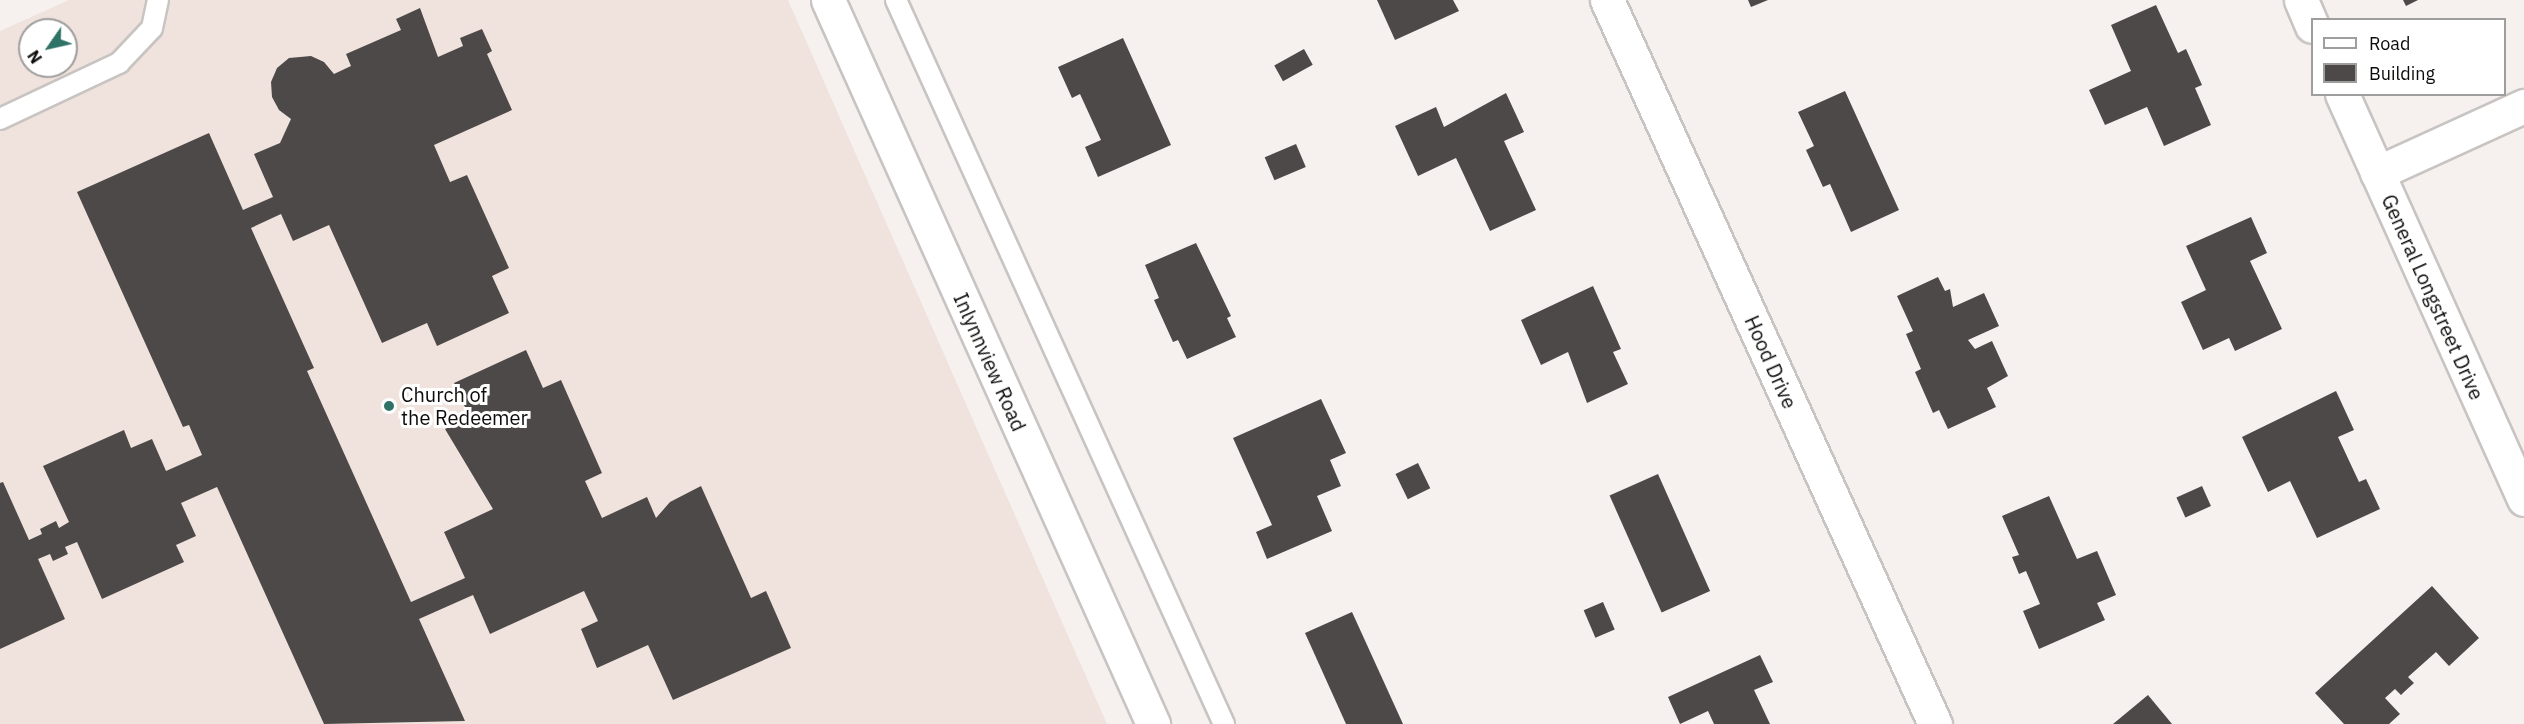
<!DOCTYPE html>
<style>
body{margin:0}
#map{position:relative;width:2524px;height:724px;overflow:hidden;background:#f6f1ef;font-family:"IBM Plex Sans",sans-serif}
div>[style]{position:absolute}
[style*='--x']{left:calc(var(--x)*1px);top:calc(var(--y)*1px);width:calc(var(--w)*1px);rotate:calc(var(--a)*1deg)}
.built>*{inset:0;background:#f0e3dd}
.building>*{inset:0;background:#4d4948;transform-origin:0 0}
.roads{filter:drop-shadow(2px 0 #c8c4c2) drop-shadow(-2px 0 #c8c4c2) drop-shadow(0 2px #c8c4c2) drop-shadow(0 -2px #c8c4c2)}
.service>*{height:20px;margin:-10px;padding:0 10px;transform-origin:10px;border-radius:10px;background:#fff}
.minor>*{height:33px;margin:-16.5px;padding:0 16.5px;transform-origin:16.5px;border-radius:16.5px;background:#fff}
.dots>*{width:16px;height:16px;translate:-50% -50%;box-sizing:border-box;border:3px solid #fff;border-radius:50%}
span{translate:-50% -50%;white-space:nowrap;text-align:center;line-height:1.15;-webkit-text-stroke:6px #fff;paint-order:stroke}
.street-label{font-size:20px;color:#0d0c0b}
.poi-label{font-size:20px;color:#0d0c0b}
.left{translate:0 -50%;text-align:left}
.legend{position:absolute;left:2311px;top:18px;width:195px;height:78px;box-sizing:border-box;background:#fff;border:2px solid #9e9e9d;margin:0;padding:8px 10px;list-style:none;font-size:18px;color:#0d0c0b}
.legend li{display:flex;align-items:center;gap:12px;height:30px}
.legend b{width:30px;border:2px solid #9e9e9d}
.north{position:absolute;left:18px;top:18px;width:60px;height:60px;box-sizing:border-box;background:#fff;border:2px solid #9e9e9d;border-radius:50%;rotate:236deg;font-size:16px;font-weight:700;line-height:24px;text-align:center;color:#0d0c0b}
.north::after{content:'';display:block;margin:auto;width:21px;height:27px;background:#2e7366;clip-path:polygon(50% 0,100% 100%,50% 72%,0 100%)}
</style>
<div id="map">
<div class="built">
<i style="clip-path:polygon(evenodd,69px 0,788px 0,1107px 724px,0 724px,0 31px,69px 0,30px 30px,66px 30px,66px 66px,30px 66px,30px 30px)"></i>
</div>
<div class="building">
<i style="clip-path:polygon(1377px 0,1453px 0,1459px 11px,1395px 40px)"></i>
<i style="clip-path:polygon(1748px 0,1768px 0,1751px 7px)"></i>
<i style="clip-path:polygon(2403px 0,2418px 0,2406px 6px)"></i>
<i style="clip-path:polygon(2156px 5px,2178px 53px,2186px 49px,2202px 85px,2195px 88px,2211px 125px,2164px 146px,2147px 107px,2105px 125px,2089px 90px,2131px 71px,2111px 25px)"></i>
<i style="clip-path:polygon(420px 8px,438px 57px,463px 46px,460px 38px,482px 29px,492px 51px,487px 54px,512px 110px,434px 145px,450px 182px,467px 175px,509px 268px,492px 276px,509px 313px,437px 346px,427px 323px,382px 343px,329px 225px,293px 241px,281px 214px,251px 228px,314px 368px,307px 371px,411px 602px,465px 578px,444px 532px,493px 509px,445px 429px,470px 418px,454px 383px,526px 350px,543px 388px,561px 380px,602px 473px,585px 481px,602px 518px,647px 497px,656px 518px,670px 502px,701px 486px,751px 598px,766px 591px,791px 648px,673px 700px,648px 645px,597px 668px,581px 629px,598px 621px,584px 591px,490px 634px,473px 595px,419px 619px,465px 721px,324px 724px,217px 487px,181px 503px,196px 536px,176px 545px,184px 562px,102px 599px,77px 542px,65px 547px,68px 554px,53px 561px,50px 554px,38px 559px,65px 619px,0 649px,0 483px,3px 482px,29px 540px,42px 534px,40px 529px,56px 521px,59px 528px,69px 522px,43px 466px,124px 430px,131px 448px,152px 439px,166px 471px,202px 455px,189px 425px,183px 427px,77px 192px,209px 133px,243px 210px,273px 197px,254px 154px,280px 143px,291px 119px,279px 110px,272px 97px,271px 82px,277px 68px,289px 58px,311px 56px,324px 62px,334px 74px,351px 66px,346px 54px,401px 30px,396px 19px)"></i>
<i style="clip-path:polygon(1123px 38px,1171px 145px,1098px 177px,1085px 147px,1101px 140px,1080px 94px,1072px 98px,1058px 67px)"></i>
<i style="left:1304px;top:49px;width:18px;height:34px;rotate:61deg"></i>
<i style="clip-path:polygon(1845px 91px,1899px 210px,1851px 232px,1830px 184px,1823px 187px,1806px 150px,1814px 146px,1798px 112px)"></i>
<i style="clip-path:polygon(1506px 93px,1524px 132px,1504px 141px,1536px 210px,1490px 231px,1456px 158px,1418px 176px,1395px 126px,1436px 107px,1444px 127px)"></i>
<i style="left:1296px;top:144px;width:25px;height:34px;rotate:67deg"></i>
<i style="clip-path:polygon(2251px 217px,2267px 253px,2250px 261px,2282px 329px,2235px 351px,2229px 338px,2203px 350px,2181px 302px,2206px 290px,2186px 246px)"></i>
<i style="clip-path:polygon(1196px 243px,1231px 316px,1227px 318px,1236px 337px,1187px 359px,1178px 340px,1173px 342px,1154px 300px,1159px 298px,1145px 265px)"></i>
<i style="clip-path:polygon(1938px 277px,1945px 291px,1950px 289px,1953px 307px,1984px 293px,1999px 326px,1968px 340px,1975px 349px,1992px 341px,2008px 376px,1987px 388px,1996px 407px,1948px 429px,1939px 410px,1933px 413px,1915px 372px,1921px 369px,1906px 334px,1913px 331px,1897px 296px)"></i>
<i style="clip-path:polygon(1593px 286px,1621px 349px,1613px 352px,1628px 384px,1587px 403px,1568px 352px,1541px 365px,1521px 320px)"></i>
<i style="clip-path:polygon(2336px 391px,2354px 430px,2338px 437px,2359px 482px,2366px 479px,2380px 509px,2317px 538px,2290px 481px,2268px 492px,2242px 437px)"></i>
<i style="clip-path:polygon(1321px 399px,1346px 453px,1330px 460px,1341px 486px,1317px 496px,1332px 531px,1267px 559px,1256px 532px,1272px 525px,1233px 438px)"></i>
<i style="left:1418px;top:463px;width:28px;height:25px;rotate:64deg"></i>
<i style="left:1658px;top:474px;width:128px;height:53px;rotate:66deg"></i>
<i style="left:2202px;top:486px;width:22px;height:28px;rotate:66deg"></i>
<i style="clip-path:polygon(2049px 496px,2077px 559px,2097px 551px,2116px 595px,2097px 603px,2105px 620px,2039px 649px,2023px 611px,2040px 604px,2026px 571px,2019px 574px,2012px 557px,2019px 555px,2002px 516px)"></i>
<i style="clip-path:polygon(2432px 586px,2479px 638px,2449px 666px,2436px 652px,2408px 677px,2414px 683px,2404px 692px,2401px 695px,2395px 689px,2385px 698px,2400px 714px,2389px 724px,2344px 724px,2315px 693px)"></i>
<i style="left:1603px;top:602px;width:30px;height:21px;rotate:67deg"></i>
<i style="clip-path:polygon(1352px 612px,1403px 724px,1346px 724px,1305px 633px)"></i>
<i style="clip-path:polygon(1760px 655px,1773px 682px,1754px 690px,1770px 724px,1714px 724px,1708px 711px,1680px 724px,1668px 697px)"></i>
<i style="clip-path:polygon(2148px 695px,2172px 724px,2113px 724px)"></i>
</div>
<div class="roads">
<div class="service">
<i style="--x:896;--y:0;--w:795;--a:65.63"></i>
<i style="--x:0;--y:119;--w:132;--a:-25.2"></i>
<i style="--x:119;--y:63;--w:48;--a:-46.7"></i>
<i style="--x:152;--y:28;--w:29;--a:-78"></i>
</div>
<div class="minor">
<i style="--x:828;--y:0;--w:794;--a:65.82"></i>
<i style="--x:1607;--y:0;--w:795;--a:65.63"></i>
<i style="--x:2301;--y:0;--w:28;--a:67"></i>
<i style="--x:2342;--y:94;--w:444;--a:65.8"></i>
<i style="--x:2377;--y:173;--w:162;--a:-24.5"></i>
</div>
</div>
<div class="dots">
<i style="left:389px;top:406px;background:#2e7366"></i>
</div>
<div class="street-label">
<span style="left:2433px;top:297px;rotate:66deg">General Longstreet Drive</span>
<span style="left:990px;top:362px;rotate:66deg">Inlynnview Road</span>
<span style="left:1771px;top:362px;rotate:66deg">Hood Drive</span>
</div>
<div class="poi-label">
<span class="left" style="left:401px;top:406px">Church of<br>the Redeemer</span>
</div>
<ul class="legend">
<li><b style="height:8px;background:#fff"></b>Road</li>
<li><b style="height:16px;background:#4d4948"></b>Building</li>
</ul>
<div class="north">N</div>
</div>
